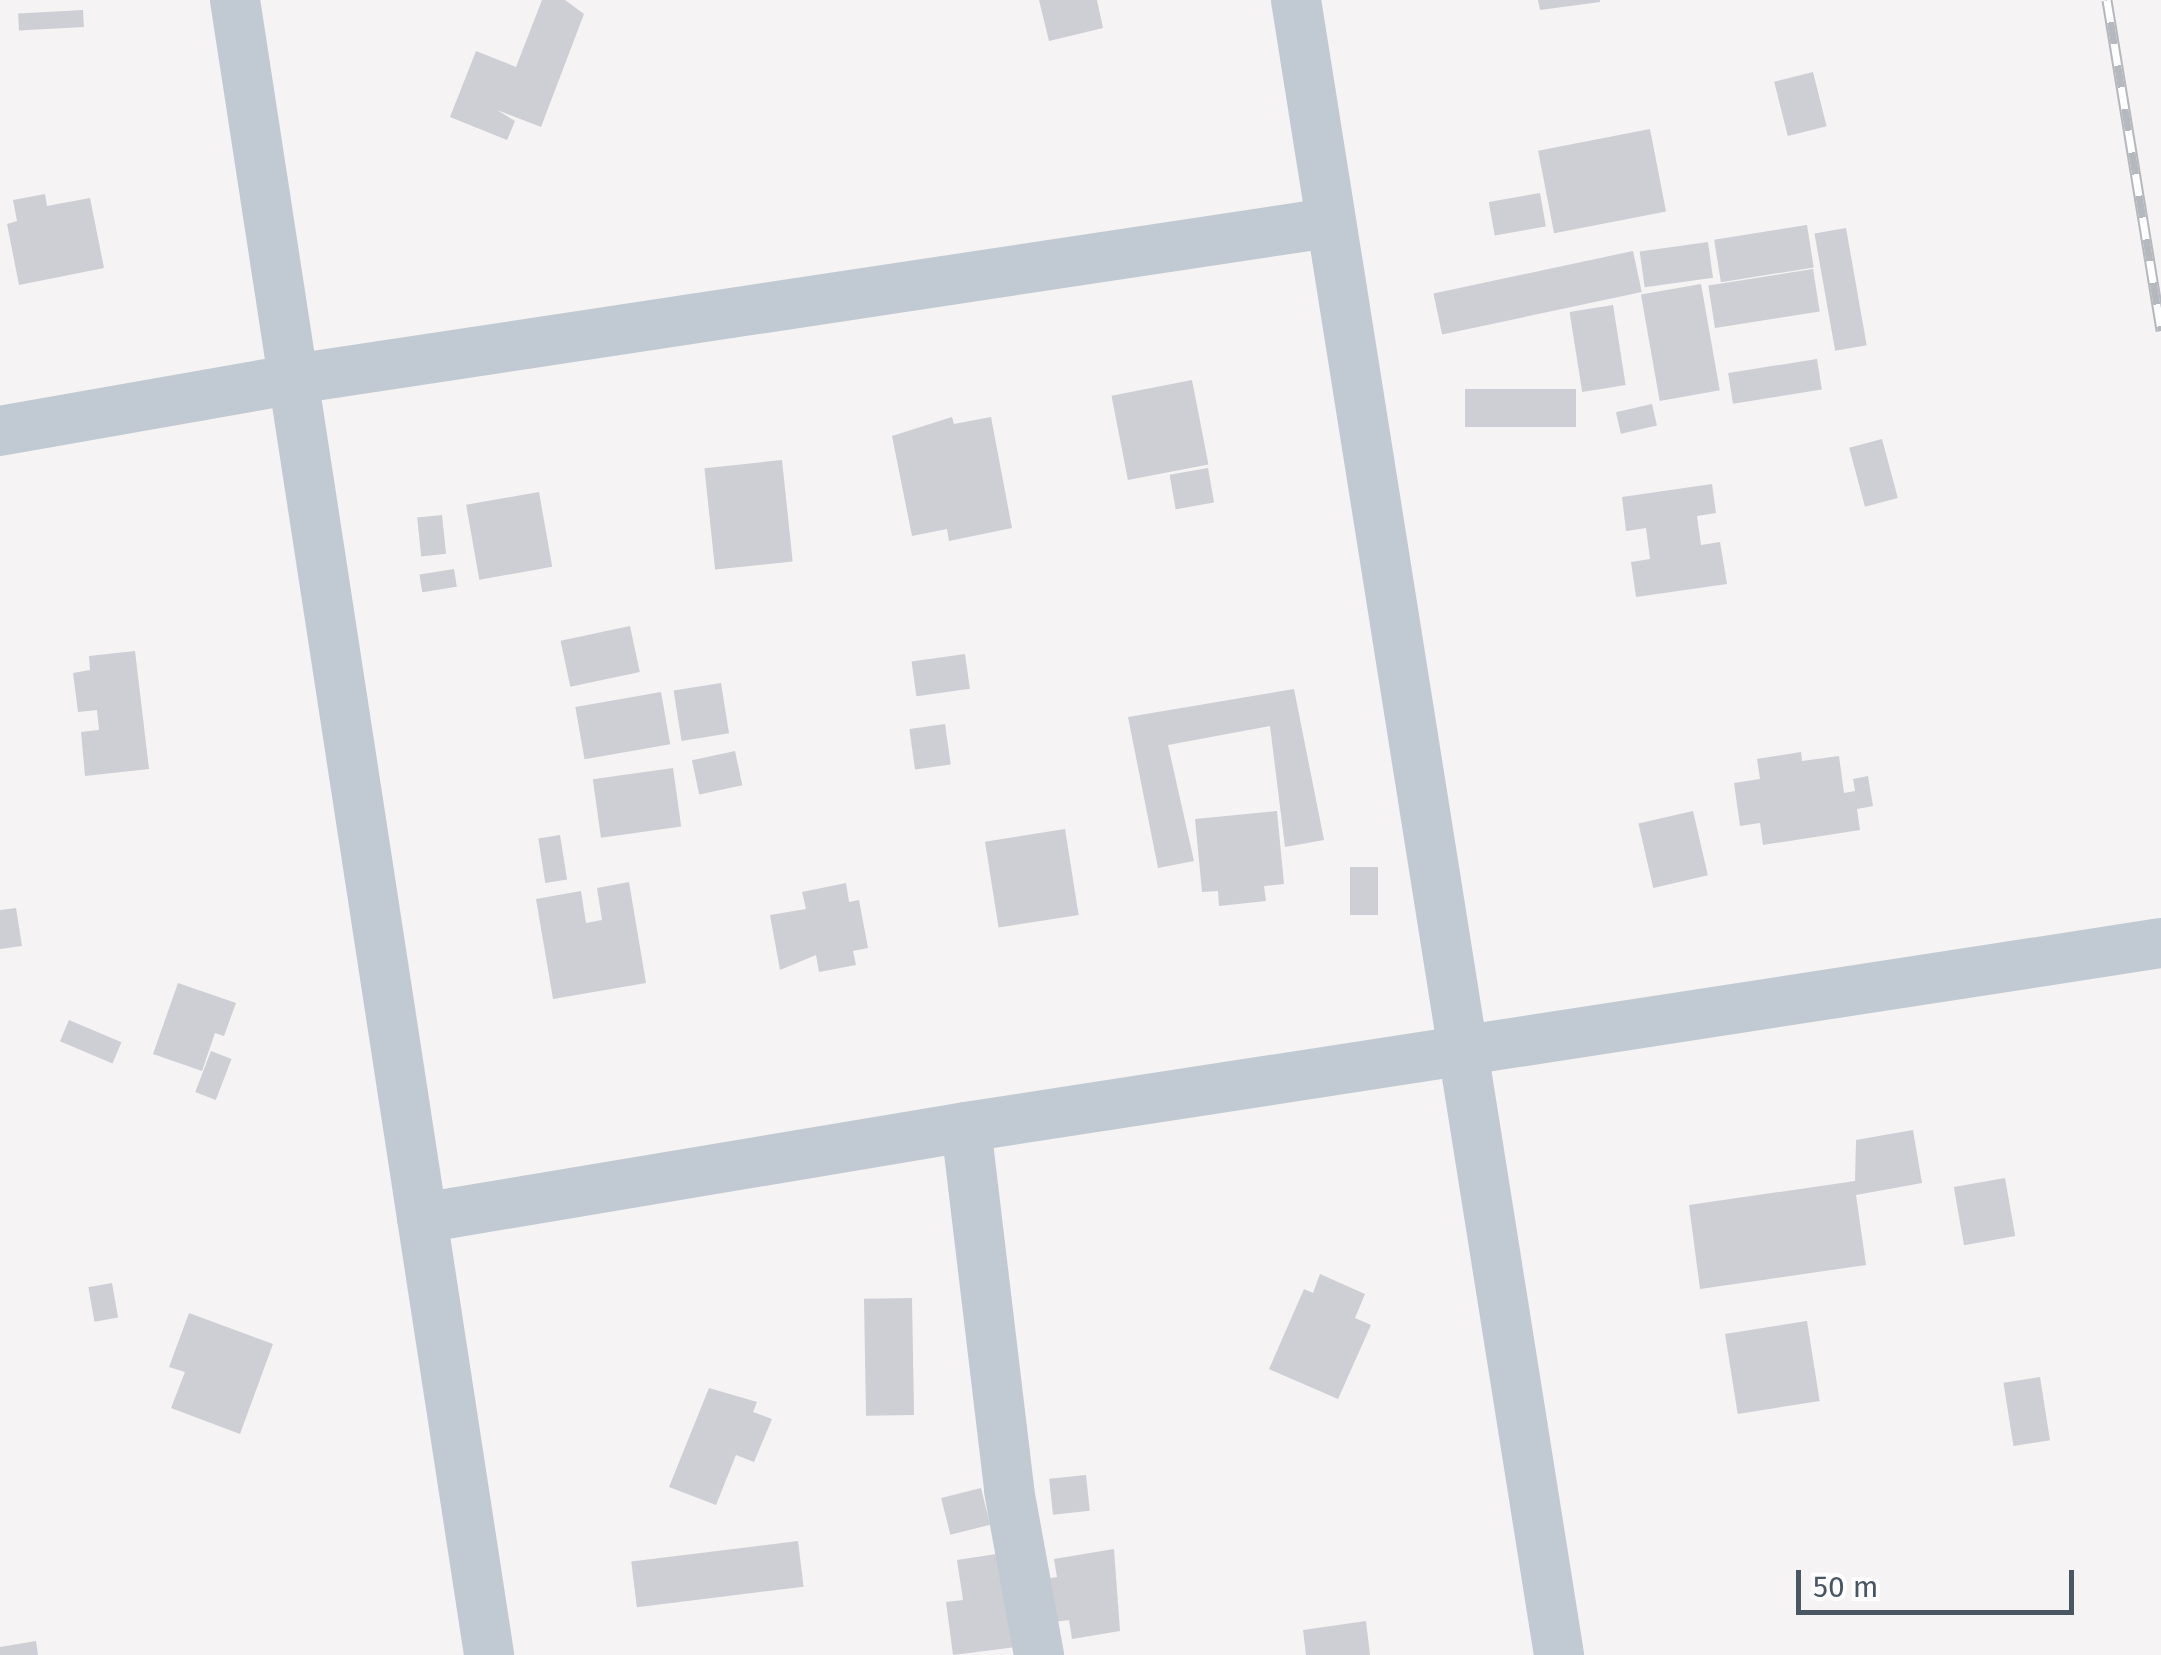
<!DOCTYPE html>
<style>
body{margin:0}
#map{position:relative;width:2161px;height:1655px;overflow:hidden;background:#f5f3f3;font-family:"Fira Sans",sans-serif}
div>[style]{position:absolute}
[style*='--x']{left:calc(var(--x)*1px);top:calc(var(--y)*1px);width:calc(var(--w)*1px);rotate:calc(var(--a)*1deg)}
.building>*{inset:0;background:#cdcfd5;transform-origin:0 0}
.minor>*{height:50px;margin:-25px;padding:0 25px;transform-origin:25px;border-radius:25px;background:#c1cad2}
.rail>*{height:11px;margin-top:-5.5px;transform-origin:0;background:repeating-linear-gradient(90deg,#fff 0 22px,#b5b8bd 0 44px);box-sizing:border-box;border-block:2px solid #b5b8bd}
span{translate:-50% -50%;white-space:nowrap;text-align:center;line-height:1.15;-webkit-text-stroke:9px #fff;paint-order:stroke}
.scale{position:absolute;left:1796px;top:1570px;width:278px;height:45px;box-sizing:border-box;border:5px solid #4a5661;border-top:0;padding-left:12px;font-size:30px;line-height:35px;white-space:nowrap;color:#4a5661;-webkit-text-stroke:8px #fff;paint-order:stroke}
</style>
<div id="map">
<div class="building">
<i style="clip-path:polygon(542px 0,565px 0,584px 14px,541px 127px,497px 110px,515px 121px,507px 140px,450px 117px,476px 51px,516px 67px)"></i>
<i style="clip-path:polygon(1039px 0,1097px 0,1103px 28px,1049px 41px)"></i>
<i style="clip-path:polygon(1538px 0,1600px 0,1600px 2px,1540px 10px)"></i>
<i style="left:83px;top:10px;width:17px;height:65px;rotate:87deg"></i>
<i style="left:1813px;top:72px;width:56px;height:40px;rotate:76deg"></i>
<i style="left:1650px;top:129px;width:84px;height:114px;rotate:79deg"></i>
<i style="left:1540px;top:193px;width:34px;height:52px;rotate:80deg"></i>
<i style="clip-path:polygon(45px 194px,47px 206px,90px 198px,104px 268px,19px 285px,7px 224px,17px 221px,13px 200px)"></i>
<i style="left:1807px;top:225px;width:43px;height:94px;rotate:81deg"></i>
<i style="left:1846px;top:228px;width:119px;height:32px;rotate:80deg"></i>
<i style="left:1708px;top:242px;width:36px;height:69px;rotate:82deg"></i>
<i style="left:1633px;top:251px;width:42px;height:204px;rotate:78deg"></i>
<i style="left:1813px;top:269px;width:43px;height:106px;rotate:81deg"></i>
<i style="left:1701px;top:284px;width:108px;height:61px;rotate:80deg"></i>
<i style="left:1613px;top:305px;width:81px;height:44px;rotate:81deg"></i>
<i style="left:1817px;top:359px;width:31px;height:90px;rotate:81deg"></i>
<i style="left:1192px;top:380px;width:86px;height:82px;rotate:79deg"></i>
<i style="left:1576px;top:389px;width:38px;height:111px;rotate:90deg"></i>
<i style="left:1652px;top:404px;width:22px;height:37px;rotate:77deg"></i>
<i style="clip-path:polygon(952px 417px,954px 424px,991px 417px,1012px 528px,949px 541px,947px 529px,912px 536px,892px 436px)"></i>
<i style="left:1882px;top:439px;width:61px;height:34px;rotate:75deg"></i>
<i style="left:782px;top:460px;width:102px;height:78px;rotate:84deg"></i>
<i style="left:1208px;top:468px;width:35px;height:39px;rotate:80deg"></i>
<i style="clip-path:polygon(1712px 484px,1716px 513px,1697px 516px,1701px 545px,1720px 542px,1727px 584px,1636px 597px,1631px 562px,1650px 559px,1646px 528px,1626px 531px,1622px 497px)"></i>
<i style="left:539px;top:492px;width:76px;height:74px;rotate:80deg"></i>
<i style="left:442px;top:515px;width:39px;height:25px;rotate:84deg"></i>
<i style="left:454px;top:569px;width:18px;height:35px;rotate:81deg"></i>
<i style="left:630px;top:626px;width:47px;height:71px;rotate:78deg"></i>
<i style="clip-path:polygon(135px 651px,149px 769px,85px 776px,81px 732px,99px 730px,97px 710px,78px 712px,73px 673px,90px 670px,89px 656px)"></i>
<i style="left:965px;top:654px;width:35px;height:54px;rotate:82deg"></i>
<i style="left:721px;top:683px;width:51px;height:48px;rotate:81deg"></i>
<i style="clip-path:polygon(1294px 689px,1324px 840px,1285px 847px,1270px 726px,1168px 745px,1194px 861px,1158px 868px,1128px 717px)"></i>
<i style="left:661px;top:692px;width:53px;height:87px;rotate:80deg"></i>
<i style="left:945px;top:724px;width:41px;height:36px;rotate:82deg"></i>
<i style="left:735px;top:751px;width:35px;height:44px;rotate:78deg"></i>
<i style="clip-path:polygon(1801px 752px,1802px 761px,1839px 756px,1844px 793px,1855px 791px,1853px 779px,1868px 776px,1873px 806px,1857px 809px,1860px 830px,1763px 845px,1760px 823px,1740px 826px,1734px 783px,1760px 779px,1757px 759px)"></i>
<i style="left:673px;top:768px;width:59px;height:81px;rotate:82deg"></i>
<i style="clip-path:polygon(1277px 811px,1284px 884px,1264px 886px,1266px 901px,1219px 906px,1218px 891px,1202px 892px,1195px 819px)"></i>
<i style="left:1693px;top:811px;width:66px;height:56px;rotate:77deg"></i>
<i style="left:1065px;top:829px;width:87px;height:81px;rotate:81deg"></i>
<i style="left:560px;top:835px;width:45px;height:22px;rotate:81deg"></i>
<i style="left:1350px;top:867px;width:28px;height:48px"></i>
<i style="clip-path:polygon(629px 882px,646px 983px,553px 999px,536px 899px,581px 891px,586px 923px,602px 920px,597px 888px)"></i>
<i style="clip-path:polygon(846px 883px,849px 902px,859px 900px,868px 948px,853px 951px,856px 965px,819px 972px,816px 955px,780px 970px,770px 915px,806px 909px,802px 892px)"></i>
<i style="clip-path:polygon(16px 908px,22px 946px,0 949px,0 910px)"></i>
<i style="clip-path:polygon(178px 983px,236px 1003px,224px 1036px,215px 1033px,202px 1071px,153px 1054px)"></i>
<i style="left:69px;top:1020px;width:57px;height:23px;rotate:23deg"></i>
<i style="left:211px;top:1051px;width:22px;height:44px;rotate:21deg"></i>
<i style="clip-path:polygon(1913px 1130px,1922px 1183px,1856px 1195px,1866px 1265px,1700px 1289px,1689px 1205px,1855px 1181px,1856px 1140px)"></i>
<i style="left:2005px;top:1178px;width:59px;height:52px;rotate:80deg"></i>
<i style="clip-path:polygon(1320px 1274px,1365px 1294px,1355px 1318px,1371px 1325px,1338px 1399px,1269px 1369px,1304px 1289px,1313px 1293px)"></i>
<i style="left:112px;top:1283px;width:35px;height:24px;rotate:80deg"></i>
<i style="left:912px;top:1298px;width:117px;height:48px;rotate:89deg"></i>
<i style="clip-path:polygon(189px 1313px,273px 1344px,240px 1434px,171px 1408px,185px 1372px,169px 1367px)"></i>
<i style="left:1807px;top:1321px;width:81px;height:83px;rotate:81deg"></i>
<i style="left:2040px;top:1377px;width:64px;height:37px;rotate:81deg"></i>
<i style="clip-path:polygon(709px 1388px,757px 1402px,753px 1412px,772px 1419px,754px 1462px,736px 1455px,716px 1505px,669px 1487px)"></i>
<i style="left:1086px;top:1475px;width:36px;height:37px;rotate:84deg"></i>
<i style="left:981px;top:1488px;width:38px;height:41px;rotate:76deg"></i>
<i style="left:798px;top:1541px;width:46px;height:168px;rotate:83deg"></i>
<i style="clip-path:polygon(1114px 1549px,1120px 1631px,1072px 1639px,1069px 1620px,1054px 1622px,1046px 1579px,1057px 1577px,1054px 1559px)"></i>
<i style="clip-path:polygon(1003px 1553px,1016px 1647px,953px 1655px,946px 1602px,963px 1600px,957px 1560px)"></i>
<i style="clip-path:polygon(1366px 1621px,1370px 1655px,1306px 1655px,1303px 1630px)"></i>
<i style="clip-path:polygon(36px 1641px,38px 1655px,0 1655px,0 1647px)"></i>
</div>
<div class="minor">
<i style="--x:235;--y:0;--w:1674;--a:81.27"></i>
<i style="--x:1296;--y:0;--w:1676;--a:80.97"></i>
<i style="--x:0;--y:431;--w:299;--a:-10"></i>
<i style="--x:294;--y:379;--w:1046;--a:-8.58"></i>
<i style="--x:966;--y:1127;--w:366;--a:83.2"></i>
<i style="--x:1009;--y:1490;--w:168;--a:79.7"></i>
<i style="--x:422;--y:1218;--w:552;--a:-9.5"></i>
<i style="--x:966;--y:1127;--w:1209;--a:-8.75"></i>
</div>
<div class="rail">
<i style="--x:2107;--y:0;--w:335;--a:80.7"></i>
</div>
<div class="scale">50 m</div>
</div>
